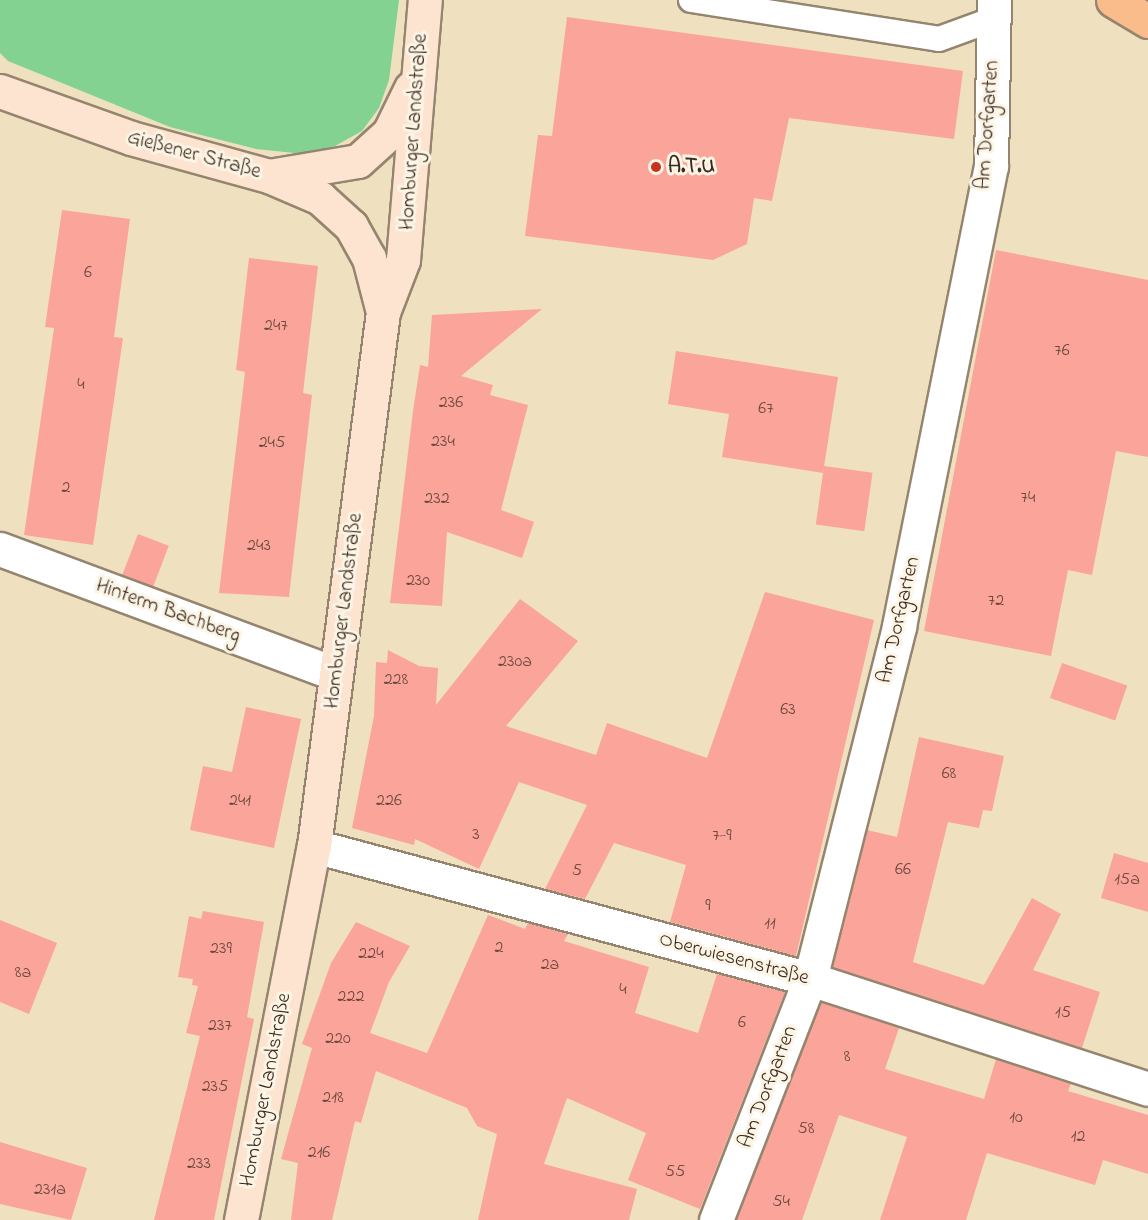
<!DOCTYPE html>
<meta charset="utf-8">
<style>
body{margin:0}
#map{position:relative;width:1148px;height:1220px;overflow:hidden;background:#efe0c0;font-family:"Indie Flower",sans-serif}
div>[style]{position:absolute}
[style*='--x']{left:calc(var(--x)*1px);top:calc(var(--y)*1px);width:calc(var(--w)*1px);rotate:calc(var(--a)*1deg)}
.green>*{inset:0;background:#84d291}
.building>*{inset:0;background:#fba49a;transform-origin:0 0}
.roads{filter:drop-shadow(2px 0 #95856f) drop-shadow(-2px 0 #95856f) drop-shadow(0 2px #95856f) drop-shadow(0 -2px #95856f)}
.lane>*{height:24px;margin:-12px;padding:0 12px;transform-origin:12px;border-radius:12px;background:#fff}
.street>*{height:33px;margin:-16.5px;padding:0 16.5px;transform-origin:16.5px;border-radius:16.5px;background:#fff}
.secondary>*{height:33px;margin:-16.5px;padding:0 16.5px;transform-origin:16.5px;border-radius:16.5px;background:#fde4d1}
.highway>*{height:33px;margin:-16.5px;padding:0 16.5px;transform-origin:16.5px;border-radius:16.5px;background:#fabc8b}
.dots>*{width:16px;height:16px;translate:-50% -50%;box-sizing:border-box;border:3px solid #fcf5e5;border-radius:50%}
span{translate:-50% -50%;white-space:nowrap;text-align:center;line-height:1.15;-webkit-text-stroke:6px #fcf5e5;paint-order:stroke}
.number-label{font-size:18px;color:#6b483d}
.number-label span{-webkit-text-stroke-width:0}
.street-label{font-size:21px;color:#3b2a1e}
.poi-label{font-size:21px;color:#3b2a1e;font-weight:700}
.left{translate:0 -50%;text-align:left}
</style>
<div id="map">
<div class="green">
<i style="clip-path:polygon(0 0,399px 0,389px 80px,379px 108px,362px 131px,335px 146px,304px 154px,256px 149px,170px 127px,8px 61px,0 53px)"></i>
</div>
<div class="building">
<i style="clip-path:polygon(567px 17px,963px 71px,954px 139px,789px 118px,772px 201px,754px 198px,747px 244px,713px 260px,525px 236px,538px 135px,552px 136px)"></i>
<i style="clip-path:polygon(62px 210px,130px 219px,114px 337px,123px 338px,93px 545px,24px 535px,54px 328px,45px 327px)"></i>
<i style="clip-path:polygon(996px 250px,1148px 280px,1148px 457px,1116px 451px,1092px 575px,1068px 570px,1051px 656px,924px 631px)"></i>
<i style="clip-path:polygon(249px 258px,318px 266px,303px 393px,312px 395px,289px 597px,219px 593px,245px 372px,236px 370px)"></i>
<i style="clip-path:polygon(542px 309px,461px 376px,493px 385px,490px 395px,528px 405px,501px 510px,534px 522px,522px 558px,447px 532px,442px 606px,390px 603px,413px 411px,420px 365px,428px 367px,432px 315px)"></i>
<i style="clip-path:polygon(676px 351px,838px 377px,823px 473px,722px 457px,729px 414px,668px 404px)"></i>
<i style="left:824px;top:466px;width:49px;height:59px;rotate:8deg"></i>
<i style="left:138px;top:534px;width:33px;height:44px;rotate:21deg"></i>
<i style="clip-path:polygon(765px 592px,874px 620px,796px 956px,670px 922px,686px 865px,614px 843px,585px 899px,545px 889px,587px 805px,519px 782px,479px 869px,415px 839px,414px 845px,352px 828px,374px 716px,376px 662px,387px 663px,388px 650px,419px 666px,438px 668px,436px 705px,520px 599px,578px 641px,506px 726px,596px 755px,607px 723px,707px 758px)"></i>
<i style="left:1062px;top:663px;width:69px;height:37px;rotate:19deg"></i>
<i style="clip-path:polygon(246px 707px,301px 719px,274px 848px,190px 830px,203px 766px,232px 772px)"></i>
<i style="clip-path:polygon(919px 737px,1004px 756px,992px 811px,983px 810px,979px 828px,948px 822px,913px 962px,984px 985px,1032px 898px,1061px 914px,1033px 970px,1100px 992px,1082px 1048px,832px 967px,867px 830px,897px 837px)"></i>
<i style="clip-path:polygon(1114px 853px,1148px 863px,1148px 912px,1101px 898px)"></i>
<i style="clip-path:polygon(203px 911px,264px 922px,247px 1017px,254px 1019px,214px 1220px,154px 1220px,200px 1036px,186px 1033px,198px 986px,192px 985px,193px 979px,178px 977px,189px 916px,201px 919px)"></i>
<i style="clip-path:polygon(488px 915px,525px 929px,528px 923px,568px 934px,564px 941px,649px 967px,635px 1013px,698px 1033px,717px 974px,785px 992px,700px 1209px,628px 1180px,646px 1133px,567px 1098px,544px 1164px,637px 1189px,629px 1220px,478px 1220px,497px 1134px,477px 1126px,467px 1108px,376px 1071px,361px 1123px,355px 1121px,332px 1220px,291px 1220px,298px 1163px,281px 1159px,312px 1048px,302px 1044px,331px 963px,356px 922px,410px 946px,389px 982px,370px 1033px,427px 1053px)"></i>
<i style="clip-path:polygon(0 920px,57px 943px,29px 1014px,0 1002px)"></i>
<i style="clip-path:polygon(821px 1002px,899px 1028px,885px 1069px,984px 1099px,996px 1059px,1071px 1084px,1068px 1091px,1148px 1115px,1148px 1174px,1103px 1160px,1095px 1185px,987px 1153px,966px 1220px,880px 1220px,907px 1137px,839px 1115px,802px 1220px,736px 1220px)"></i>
<i style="clip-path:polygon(0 1142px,87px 1168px,71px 1220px,0 1204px)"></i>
</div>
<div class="roads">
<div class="lane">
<i style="--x:691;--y:0;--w:251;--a:8.9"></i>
<i style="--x:939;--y:39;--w:59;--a:-20"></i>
</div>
<div class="street">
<i style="--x:0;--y:549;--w:358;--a:20.4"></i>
<i style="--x:314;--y:846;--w:514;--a:15.01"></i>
<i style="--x:810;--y:979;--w:355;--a:18"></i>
<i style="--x:716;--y:1220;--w:259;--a:-68.7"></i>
<i style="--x:810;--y:979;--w:364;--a:-75.8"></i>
<i style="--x:899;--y:626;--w:469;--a:-78.7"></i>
<i style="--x:991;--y:166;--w:166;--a:-89"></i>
</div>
<div class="secondary">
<i style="--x:0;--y:91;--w:139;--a:19.7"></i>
<i style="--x:131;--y:138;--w:143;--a:15.4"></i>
<i style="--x:269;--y:176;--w:90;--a:-9.6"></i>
<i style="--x:358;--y:161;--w:42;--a:-42.1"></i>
<i style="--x:389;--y:133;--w:50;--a:-63.9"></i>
<i style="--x:269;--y:176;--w:56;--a:23.3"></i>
<i style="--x:320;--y:198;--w:42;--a:42.1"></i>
<i style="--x:351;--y:226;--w:37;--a:61"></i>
<i style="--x:369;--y:258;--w:56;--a:75.5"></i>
<i style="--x:241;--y:1220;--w:381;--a:-79"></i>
<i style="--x:314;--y:846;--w:538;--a:-82.64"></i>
<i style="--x:383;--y:312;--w:56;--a:-69"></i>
<i style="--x:403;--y:260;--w:261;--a:-85.2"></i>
</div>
<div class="highway">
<i style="--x:1113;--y:0;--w:41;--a:31"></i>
</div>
</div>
<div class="dots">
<i style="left:656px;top:167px;background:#c8321e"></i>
</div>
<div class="number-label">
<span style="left:88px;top:273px">6</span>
<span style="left:276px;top:326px">247</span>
<span style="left:1062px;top:351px">76</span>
<span style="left:81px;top:385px">4</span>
<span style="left:451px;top:403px">236</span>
<span style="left:766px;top:409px">67</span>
<span style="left:443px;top:442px">234</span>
<span style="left:272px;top:443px">245</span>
<span style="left:66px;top:488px">2</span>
<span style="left:1028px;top:498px">74</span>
<span style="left:437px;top:499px">232</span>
<span style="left:259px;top:546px">243</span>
<span style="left:418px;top:581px">230</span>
<span style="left:996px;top:601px">72</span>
<span style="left:515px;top:662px">230a</span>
<span style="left:396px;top:680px">228</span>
<span style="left:788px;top:710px">63</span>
<span style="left:949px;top:774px">68</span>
<span style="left:240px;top:801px">241</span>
<span style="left:389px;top:801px">226</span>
<span style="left:476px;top:835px">3</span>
<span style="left:722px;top:836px">7-9</span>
<span style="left:903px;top:870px">66</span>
<span style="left:577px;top:871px">5</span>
<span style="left:1127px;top:880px">15a</span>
<span style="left:708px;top:906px">9</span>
<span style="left:770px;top:924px">11</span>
<span style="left:499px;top:948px">2</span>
<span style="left:221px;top:949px">239</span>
<span style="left:371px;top:954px">224</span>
<span style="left:550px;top:965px">2a</span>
<span style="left:23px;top:973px">8a</span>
<span style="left:623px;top:990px">4</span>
<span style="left:351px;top:997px">222</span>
<span style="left:1063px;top:1013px">15</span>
<span style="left:742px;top:1023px">6</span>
<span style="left:220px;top:1026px">237</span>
<span style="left:338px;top:1039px">220</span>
<span style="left:847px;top:1057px">8</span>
<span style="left:215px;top:1087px">235</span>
<span style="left:333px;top:1098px">218</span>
<span style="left:1016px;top:1118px">10</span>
<span style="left:806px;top:1129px">58</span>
<span style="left:1078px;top:1137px">12</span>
<span style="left:319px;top:1153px">216</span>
<span style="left:199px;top:1164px">233</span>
<span style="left:675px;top:1172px">55</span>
<span style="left:50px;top:1190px">231a</span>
<span style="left:781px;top:1202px">54</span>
</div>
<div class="street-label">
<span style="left:988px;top:125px;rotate:-86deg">Am Dorfgarten</span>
<span style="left:414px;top:132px;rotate:-86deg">Homburger Landstraße</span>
<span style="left:194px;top:155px;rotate:15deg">Gießener Straße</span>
<span style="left:168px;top:611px;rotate:20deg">Hinterm Bachberg</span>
<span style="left:344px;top:611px;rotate:-83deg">Homburger Landstraße</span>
<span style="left:899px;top:620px;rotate:-77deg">Am Dorfgarten</span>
<span style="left:734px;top:959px;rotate:15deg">Oberwiesenstraße</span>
<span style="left:768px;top:1087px;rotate:-69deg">Am Dorfgarten</span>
<span style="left:266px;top:1090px;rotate:-79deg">Homburger Landstraße</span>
</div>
<div class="poi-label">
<span class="left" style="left:668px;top:167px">A.T.U</span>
</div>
</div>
